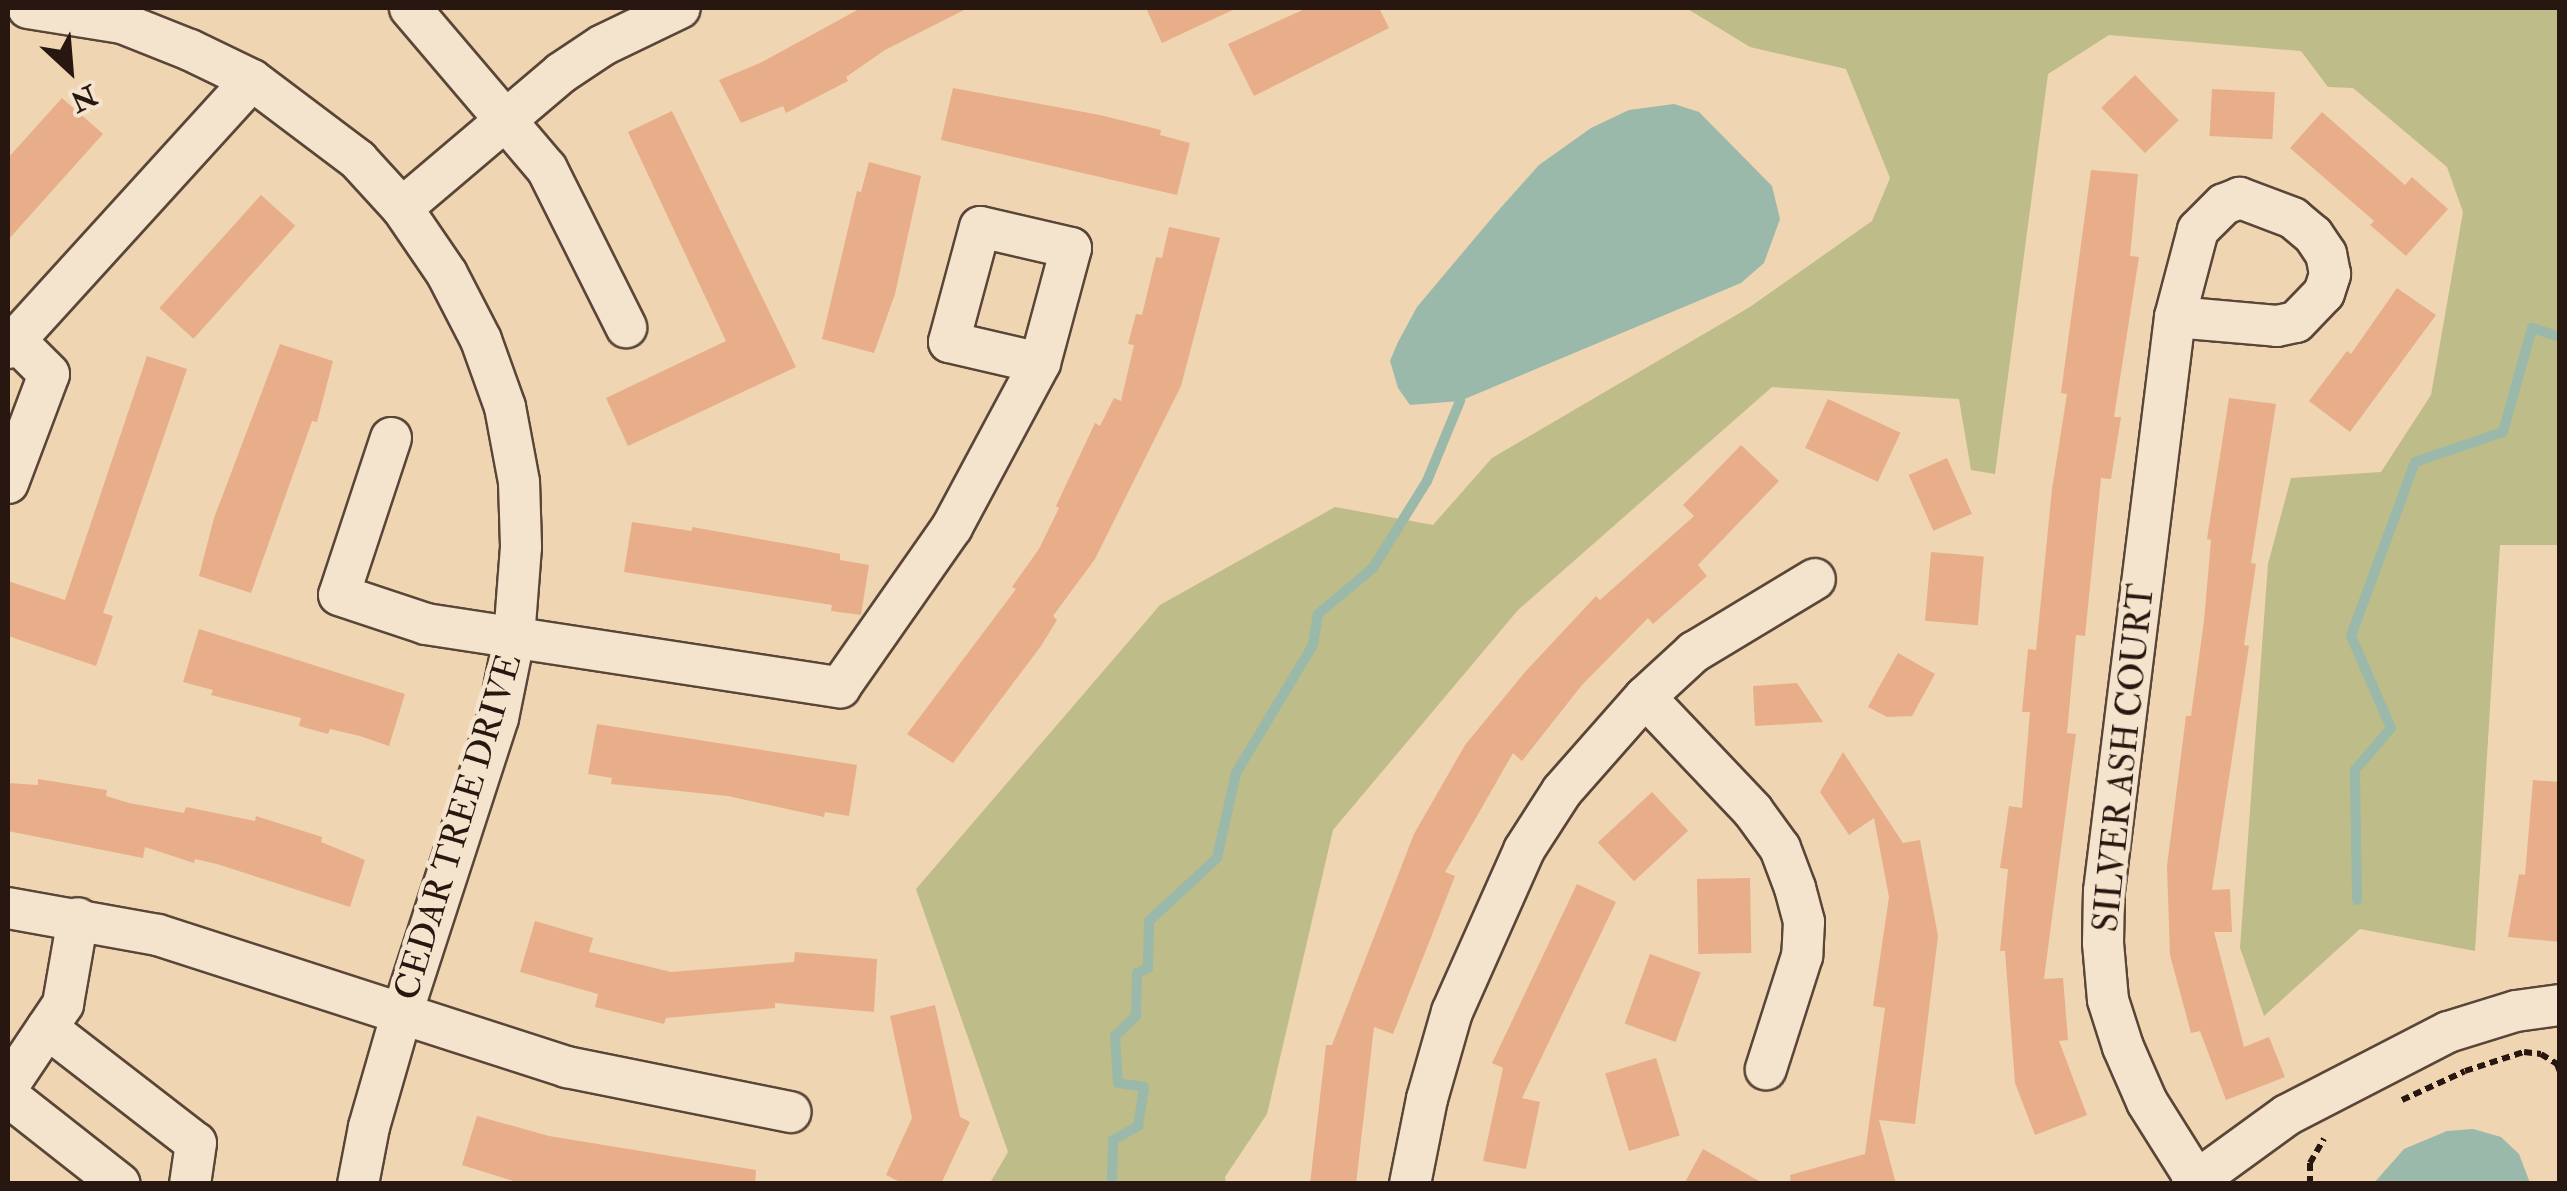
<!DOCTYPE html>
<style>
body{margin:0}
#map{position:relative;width:2567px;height:1191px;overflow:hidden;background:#efd5b2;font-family:"IM FELL Double Pica",serif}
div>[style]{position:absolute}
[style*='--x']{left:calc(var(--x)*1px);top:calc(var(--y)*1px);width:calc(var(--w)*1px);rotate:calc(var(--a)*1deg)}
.green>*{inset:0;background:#bebc89}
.water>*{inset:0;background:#9ab9aa}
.stream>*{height:10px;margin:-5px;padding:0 5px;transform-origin:5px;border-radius:5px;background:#9ab9aa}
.building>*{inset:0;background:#e8ae8a;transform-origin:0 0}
.path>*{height:6px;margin-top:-3px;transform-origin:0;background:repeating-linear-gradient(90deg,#281710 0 8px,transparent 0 13px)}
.roads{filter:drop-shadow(2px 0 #5a4638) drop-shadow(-2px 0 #5a4638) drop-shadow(0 2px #5a4638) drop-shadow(0 -2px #5a4638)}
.street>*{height:40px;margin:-20px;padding:0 20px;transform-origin:20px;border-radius:20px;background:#f5e4cd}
span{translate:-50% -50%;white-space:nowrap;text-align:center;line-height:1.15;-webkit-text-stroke:9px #f5e4cd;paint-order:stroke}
.street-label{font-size:35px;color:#281710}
.frame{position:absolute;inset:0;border:10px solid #281710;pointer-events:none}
.north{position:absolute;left:20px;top:20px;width:100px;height:100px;-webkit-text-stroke:8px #f5e4cd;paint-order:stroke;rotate:154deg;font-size:28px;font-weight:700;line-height:40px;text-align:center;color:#281710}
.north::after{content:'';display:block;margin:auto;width:35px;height:45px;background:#281710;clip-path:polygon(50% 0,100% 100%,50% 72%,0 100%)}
</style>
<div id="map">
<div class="green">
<i style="clip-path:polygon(1686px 8px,2559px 8px,2559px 545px,2500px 545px,2475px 951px,2360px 929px,2264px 1016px,2240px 948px,2268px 564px,2291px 478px,2381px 472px,2431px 395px,2463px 212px,2447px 167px,2353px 88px,2328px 87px,2301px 51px,2109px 35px,2048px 74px,1995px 474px,1971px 470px,1959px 399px,1772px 387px,1518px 610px,1333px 830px,1267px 1114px,1225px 1177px,1226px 1183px,990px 1183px,1008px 1152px,916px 889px,1160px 605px,1335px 507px,1433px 525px,1492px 458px,1750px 307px,1872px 221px,1890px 178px,1846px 69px,1750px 47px)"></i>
</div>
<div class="water">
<i style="clip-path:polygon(1674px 104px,1699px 112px,1772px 186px,1780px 219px,1764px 263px,1741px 283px,1460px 401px,1410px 405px,1398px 388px,1390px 361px,1398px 342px,1417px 307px,1496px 213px,1539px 165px,1591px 128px,1629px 110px)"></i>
<i style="clip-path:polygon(2473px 1129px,2501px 1137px,2519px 1154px,2530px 1183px,2374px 1183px,2404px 1149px,2447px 1131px)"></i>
</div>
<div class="stream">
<i style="--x:2357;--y:900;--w:130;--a:-90.9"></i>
<i style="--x:2355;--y:770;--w:55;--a:-49.4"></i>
<i style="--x:2391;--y:728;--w:100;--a:-113.5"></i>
<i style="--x:2351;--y:636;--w:185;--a:-69.8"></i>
<i style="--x:2415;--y:462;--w:93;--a:-18.8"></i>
<i style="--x:2503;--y:432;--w:108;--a:-74.4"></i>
<i style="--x:2532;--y:328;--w:29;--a:18"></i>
<i style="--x:1112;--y:1184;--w:44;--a:-88.7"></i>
<i style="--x:1113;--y:1140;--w:29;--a:-29"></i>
<i style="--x:1138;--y:1126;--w:39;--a:-81"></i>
<i style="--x:1144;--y:1087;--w:26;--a:-171"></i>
<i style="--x:1118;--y:1083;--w:47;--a:-93.7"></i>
<i style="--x:1115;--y:1036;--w:29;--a:-44"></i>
<i style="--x:1136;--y:1016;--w:43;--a:-88.7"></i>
<i style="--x:1137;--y:973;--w:12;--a:-24"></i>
<i style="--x:1148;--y:968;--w:47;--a:-88.8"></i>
<i style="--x:1149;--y:921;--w:93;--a:-42.8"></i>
<i style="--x:1217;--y:858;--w:87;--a:-77.4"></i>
<i style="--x:1236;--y:773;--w:149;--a:-59"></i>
<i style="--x:1313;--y:645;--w:31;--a:-81"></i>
<i style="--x:1318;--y:614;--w:72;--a:-39.9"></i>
<i style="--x:1373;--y:568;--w:102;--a:-58.2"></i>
<i style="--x:1427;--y:481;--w:87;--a:-67.6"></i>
</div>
<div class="building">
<i style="clip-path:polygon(861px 8px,968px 8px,885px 50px,846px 77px,848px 81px,786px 113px,783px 106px,741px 123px,719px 80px,760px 63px)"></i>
<i style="clip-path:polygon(1146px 8px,1237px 8px,1162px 43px)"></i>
<i style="clip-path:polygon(1307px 8px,1379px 8px,1389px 28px,1254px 96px,1228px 44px)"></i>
<i style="left:2135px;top:75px;width:63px;height:47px;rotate:46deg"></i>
<i style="clip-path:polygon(953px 88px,1100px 115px,1161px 130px,1160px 135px,1190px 143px,1177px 195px,941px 140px)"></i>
<i style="left:2212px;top:89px;width:63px;height:47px;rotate:3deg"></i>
<i style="clip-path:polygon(62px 98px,103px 134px,8px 240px,8px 158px)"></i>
<i style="clip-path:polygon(672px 111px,796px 367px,628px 446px,606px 398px,726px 341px,628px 132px)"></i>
<i style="clip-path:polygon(2322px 112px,2405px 185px,2412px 177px,2448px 209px,2406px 256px,2370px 225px,2374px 221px,2290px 148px)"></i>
<i style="clip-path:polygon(869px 162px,921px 176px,895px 294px,874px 353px,822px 339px,857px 191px,861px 192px)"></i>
<i style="clip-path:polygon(2091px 170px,2138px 174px,2130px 256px,2139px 257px,2114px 417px,2121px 417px,2111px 479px,2101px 478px,2085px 636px,2076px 635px,2067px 733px,2076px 734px,2044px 979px,2063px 978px,2068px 1040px,2059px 1041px,2087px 1115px,2035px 1135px,2015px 1083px,2005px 951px,2000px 951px,2008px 869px,2000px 868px,2009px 806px,2022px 808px,2030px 712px,2022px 712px,2028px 649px,2036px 650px,2052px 489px,2067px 394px,2061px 393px)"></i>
<i style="left:261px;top:195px;width:46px;height:152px;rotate:42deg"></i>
<i style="clip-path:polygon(1169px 227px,1220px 238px,1181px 386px,1095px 559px,1053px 616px,1057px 620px,1041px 646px,953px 763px,907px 734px,1016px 589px,1012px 587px,1039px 549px,1059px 508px,1056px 506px,1095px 423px,1100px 426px,1114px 398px,1121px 401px,1134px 345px,1128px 344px,1136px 314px,1142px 315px,1156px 257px,1162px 258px)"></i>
<i style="clip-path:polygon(2397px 288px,2436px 315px,2350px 432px,2309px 401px,2347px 351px,2351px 354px)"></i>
<i style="clip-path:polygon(280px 344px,333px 361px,317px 422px,312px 421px,251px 593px,199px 576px,214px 518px)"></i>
<i style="clip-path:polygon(147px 356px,187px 369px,103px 613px,113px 616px,96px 666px,8px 636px,8px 581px,65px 600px)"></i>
<i style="clip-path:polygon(2229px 398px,2276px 404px,2251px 563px,2256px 564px,2244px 645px,2249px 646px,2212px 890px,2230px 889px,2232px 932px,2214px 932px,2244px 1047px,2269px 1037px,2285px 1077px,2226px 1100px,2200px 1031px,2191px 1033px,2170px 955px,2167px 866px,2186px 716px,2191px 716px,2204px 621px,2211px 540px,2207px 539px)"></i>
<i style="left:1828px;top:399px;width:80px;height:54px;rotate:25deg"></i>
<i style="clip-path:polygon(1741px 445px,1779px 481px,1698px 565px,1707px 576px,1653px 624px,1648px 618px,1582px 685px,1522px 761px,1513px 753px,1445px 872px,1455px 876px,1393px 1034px,1374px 1027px,1356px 1184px,1310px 1184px,1326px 1045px,1332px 1045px,1414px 834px,1465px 745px,1525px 672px,1596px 596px,1600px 600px,1694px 516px,1683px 505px)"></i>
<i style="left:1947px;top:458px;width:61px;height:42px;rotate:66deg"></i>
<i style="clip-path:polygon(632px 522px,692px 531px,692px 527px,810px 548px,840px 554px,840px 560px,869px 565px,861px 615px,831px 611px,832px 605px,624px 572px)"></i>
<i style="left:1931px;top:552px;width:53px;height:69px;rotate:5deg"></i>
<i style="clip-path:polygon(199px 629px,405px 694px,389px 746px,360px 736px,330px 729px,328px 734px,299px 726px,301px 718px,211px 695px,213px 690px,183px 682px)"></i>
<i style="clip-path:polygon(1898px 653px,1935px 674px,1912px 716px,1887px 717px,1868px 707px)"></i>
<i style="clip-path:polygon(1797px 683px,1823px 722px,1755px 726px,1753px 686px)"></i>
<i style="clip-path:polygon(597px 724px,857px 765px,849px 816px,825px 812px,824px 817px,728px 796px,611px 784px,612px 778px,588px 774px)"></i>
<i style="clip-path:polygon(1843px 752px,1903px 843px,1920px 840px,1938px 936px,1915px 1124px,1879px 1120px,1896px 1184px,1791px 1184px,1790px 1175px,1865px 1154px,1885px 1008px,1873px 1006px,1889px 897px,1874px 818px,1849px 835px,1820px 792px)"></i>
<i style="clip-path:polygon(38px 779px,107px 790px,106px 796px,129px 803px,184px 813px,186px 807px,255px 821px,256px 816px,322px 837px,321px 842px,365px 860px,350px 907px,217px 864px,195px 859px,194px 863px,145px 847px,143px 858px,8px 831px,8px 783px,38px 785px)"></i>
<i style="clip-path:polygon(2533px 780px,2560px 782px,2560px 942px,2508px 937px,2519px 874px,2525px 875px)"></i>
<i style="left:1652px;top:792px;width:53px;height:74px;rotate:47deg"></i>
<i style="left:1750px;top:878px;width:75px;height:53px;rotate:89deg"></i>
<i style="clip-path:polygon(1577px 884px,1616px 902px,1522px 1098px,1540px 1102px,1526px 1169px,1483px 1161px,1503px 1068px,1492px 1063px)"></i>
<i style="clip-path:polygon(535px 921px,593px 938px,589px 952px,671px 972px,794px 962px,795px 952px,877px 959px,874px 1012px,775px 1003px,775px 1008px,666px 1018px,664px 1024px,595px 1007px,598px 994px,520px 972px)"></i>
<i style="left:1650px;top:954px;width:54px;height:74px;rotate:20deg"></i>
<i style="clip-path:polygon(935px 1005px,960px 1117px,970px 1122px,941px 1184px,904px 1184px,886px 1175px,912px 1118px,890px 1016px)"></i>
<i style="left:1656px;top:1058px;width:81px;height:53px;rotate:73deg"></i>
<i style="clip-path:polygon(477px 1116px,549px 1136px,756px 1170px,755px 1184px,523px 1184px,462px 1165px)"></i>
<i style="clip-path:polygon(1703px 1149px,1764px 1184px,1684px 1184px)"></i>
</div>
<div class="path">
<i style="--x:2402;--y:1100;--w:69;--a:-24.7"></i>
<i style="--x:2465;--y:1071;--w:62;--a:-17.9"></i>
<i style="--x:2524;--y:1052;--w:17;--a:7"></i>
<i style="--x:2541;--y:1054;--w:19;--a:32"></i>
<i style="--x:2557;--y:1064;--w:9;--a:69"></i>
<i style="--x:2310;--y:1184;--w:21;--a:-90"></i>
<i style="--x:2310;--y:1163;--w:28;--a:-60"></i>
</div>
<div class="roads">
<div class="street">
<i style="--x:28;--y:8;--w:95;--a:9.1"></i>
<i style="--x:122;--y:23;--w:73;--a:21.7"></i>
<i style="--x:190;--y:50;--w:69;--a:25.8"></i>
<i style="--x:252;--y:80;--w:133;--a:37"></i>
<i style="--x:358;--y:160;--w:65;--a:47.5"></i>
<i style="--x:402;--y:208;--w:80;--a:55.7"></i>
<i style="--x:447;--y:274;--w:74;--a:62.7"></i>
<i style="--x:481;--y:340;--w:71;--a:70.3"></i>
<i style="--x:505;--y:407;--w:76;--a:79.4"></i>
<i style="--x:519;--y:482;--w:65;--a:88.2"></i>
<i style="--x:521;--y:547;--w:92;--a:94.4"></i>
<i style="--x:514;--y:639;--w:81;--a:101.4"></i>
<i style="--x:498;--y:718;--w:313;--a:108"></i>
<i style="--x:401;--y:1016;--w:116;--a:106.1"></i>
<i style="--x:369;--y:1127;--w:58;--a:100.9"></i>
<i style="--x:410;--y:8;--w:211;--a:49.6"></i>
<i style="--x:547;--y:169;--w:177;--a:63.4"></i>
<i style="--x:402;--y:208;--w:209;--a:-40.3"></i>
<i style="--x:561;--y:73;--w:50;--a:-33.7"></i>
<i style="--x:603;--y:45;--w:85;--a:-25.7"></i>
<i style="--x:2175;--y:317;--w:102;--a:5"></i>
<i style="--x:2277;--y:326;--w:19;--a:-12"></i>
<i style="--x:2296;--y:322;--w:40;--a:-46"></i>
<i style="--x:2324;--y:293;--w:20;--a:-72"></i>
<i style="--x:2330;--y:274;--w:20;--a:-101"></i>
<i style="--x:2326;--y:254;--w:23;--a:-124"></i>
<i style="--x:2313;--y:235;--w:26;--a:-140"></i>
<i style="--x:2293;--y:218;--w:57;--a:-159.3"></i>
<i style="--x:2240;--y:198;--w:17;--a:159"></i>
<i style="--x:2224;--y:204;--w:37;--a:135"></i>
<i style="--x:2198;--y:230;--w:90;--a:104.8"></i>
<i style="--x:2175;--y:317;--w:578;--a:97.05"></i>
<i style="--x:2104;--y:891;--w:52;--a:91.1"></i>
<i style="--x:2103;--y:943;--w:57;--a:85"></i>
<i style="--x:2108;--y:1000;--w:49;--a:72.3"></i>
<i style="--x:2123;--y:1047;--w:60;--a:66.4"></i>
<i style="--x:2147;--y:1102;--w:92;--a:57.9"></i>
<i style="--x:8;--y:348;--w:362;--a:-47.7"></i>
<i style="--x:391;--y:438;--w:165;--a:108.3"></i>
<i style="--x:339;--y:595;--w:92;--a:18.4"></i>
<i style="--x:426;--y:624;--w:419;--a:8.7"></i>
<i style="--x:840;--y:687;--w:195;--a:-55"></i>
<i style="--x:952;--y:527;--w:186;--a:-61.8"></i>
<i style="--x:1040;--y:363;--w:119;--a:-74.9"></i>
<i style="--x:1071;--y:248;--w:93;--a:-167"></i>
<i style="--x:980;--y:227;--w:119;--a:105.1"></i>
<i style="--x:949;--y:342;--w:93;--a:13"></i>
<i style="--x:8;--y:483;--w:116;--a:-69.4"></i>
<i style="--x:49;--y:374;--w:48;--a:-135"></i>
<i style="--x:1645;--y:697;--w:157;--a:46.5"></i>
<i style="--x:1753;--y:811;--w:46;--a:53.9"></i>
<i style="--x:1780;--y:848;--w:43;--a:69.4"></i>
<i style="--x:1795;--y:888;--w:35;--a:75"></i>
<i style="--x:1804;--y:922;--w:34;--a:93"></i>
<i style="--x:1802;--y:956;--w:119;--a:107.7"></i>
<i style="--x:8;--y:908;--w:152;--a:10.2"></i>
<i style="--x:158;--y:935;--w:430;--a:17.9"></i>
<i style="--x:567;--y:1067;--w:228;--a:11.4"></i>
<i style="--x:47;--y:1028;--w:188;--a:37.7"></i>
<i style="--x:196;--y:1143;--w:41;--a:98.3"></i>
<i style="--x:8;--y:1086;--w:99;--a:-56.1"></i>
<i style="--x:63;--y:1004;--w:87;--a:-80.1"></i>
<i style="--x:8;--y:1096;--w:142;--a:38.2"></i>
<i style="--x:1410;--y:1184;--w:87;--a:-78.7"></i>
<i style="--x:1427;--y:1099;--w:91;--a:-74"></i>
<i style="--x:1452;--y:1012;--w:177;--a:-66"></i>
<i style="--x:1524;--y:850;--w:70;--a:-57.2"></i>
<i style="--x:1562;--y:791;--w:125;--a:-48.6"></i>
<i style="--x:1645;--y:697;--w:67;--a:-42.6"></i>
<i style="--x:1694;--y:652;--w:141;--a:-31.1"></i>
<i style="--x:2192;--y:1184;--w:117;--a:-36"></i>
<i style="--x:2287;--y:1115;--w:181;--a:-27.3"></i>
<i style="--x:2448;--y:1032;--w:71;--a:-17.2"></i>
<i style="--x:2516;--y:1011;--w:44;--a:-7.8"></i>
</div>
</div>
<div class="street-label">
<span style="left:2124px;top:758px;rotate:-84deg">SILVER ASH COURT</span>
<span style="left:458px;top:827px;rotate:-73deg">CEDAR TREE DRIVE</span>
</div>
<div class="frame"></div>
<div class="north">N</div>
</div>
